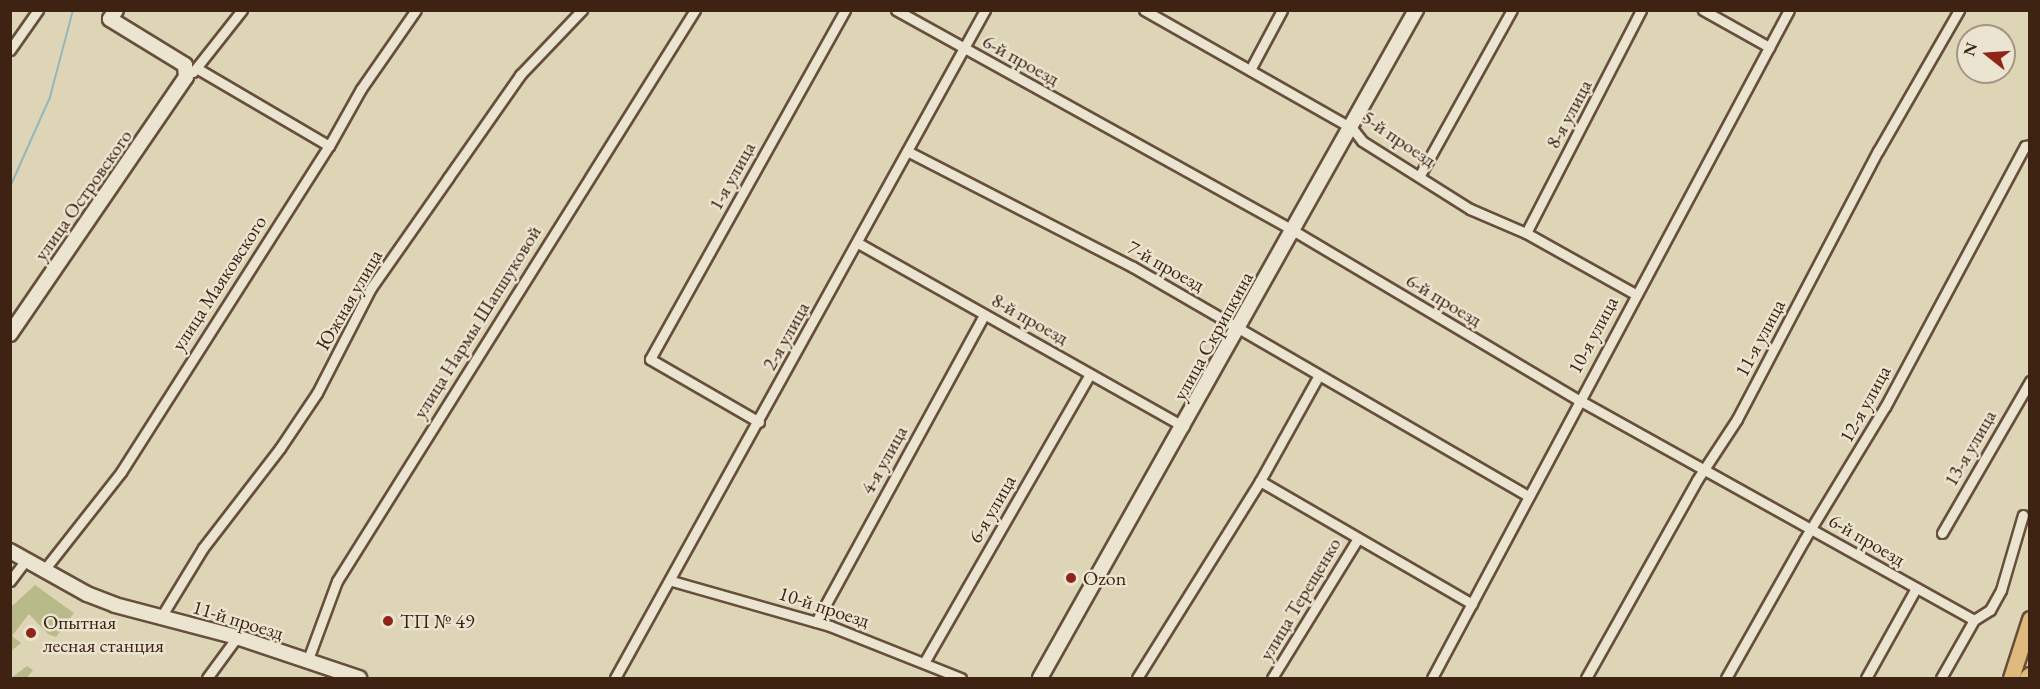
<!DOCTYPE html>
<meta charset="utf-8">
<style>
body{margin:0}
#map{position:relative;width:2040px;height:689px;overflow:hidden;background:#ded5b7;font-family:"EB Garamond",serif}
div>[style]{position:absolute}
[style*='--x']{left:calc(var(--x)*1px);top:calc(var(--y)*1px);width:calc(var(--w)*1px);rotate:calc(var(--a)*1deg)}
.green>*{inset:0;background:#b8bb89}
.stream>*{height:2px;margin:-1px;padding:0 1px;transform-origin:1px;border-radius:1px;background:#96b6b8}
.roads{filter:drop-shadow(2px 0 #664f3b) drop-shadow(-2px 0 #664f3b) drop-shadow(0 2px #664f3b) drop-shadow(0 -2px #664f3b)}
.street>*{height:9px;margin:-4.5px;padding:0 4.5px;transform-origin:4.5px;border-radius:4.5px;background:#eae4d0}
.secondary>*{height:14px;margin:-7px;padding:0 7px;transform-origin:7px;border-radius:7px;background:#eae4d0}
.primary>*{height:15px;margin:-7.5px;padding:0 7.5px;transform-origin:7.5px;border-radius:7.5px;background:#dfba7c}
.highway>*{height:16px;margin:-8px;padding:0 8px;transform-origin:8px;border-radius:8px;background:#dfba7c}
.dots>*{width:16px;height:16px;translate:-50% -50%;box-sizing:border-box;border:3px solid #eae4d0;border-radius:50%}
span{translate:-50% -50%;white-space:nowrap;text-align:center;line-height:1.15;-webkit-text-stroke:5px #eae4d0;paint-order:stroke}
.street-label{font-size:20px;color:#3e2212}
.poi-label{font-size:20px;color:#3e2212}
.left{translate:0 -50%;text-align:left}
.frame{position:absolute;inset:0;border:12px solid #3e2212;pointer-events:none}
.north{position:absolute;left:1956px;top:24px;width:60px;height:60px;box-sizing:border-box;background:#eae4d0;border:2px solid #a59684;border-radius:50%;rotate:287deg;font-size:16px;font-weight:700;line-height:24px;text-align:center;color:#3e2212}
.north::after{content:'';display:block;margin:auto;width:21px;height:27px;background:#8f2418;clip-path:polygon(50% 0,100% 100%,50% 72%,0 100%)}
</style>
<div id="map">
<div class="green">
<i style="clip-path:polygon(35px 585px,74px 613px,56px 637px,48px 634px,29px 614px,12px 636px,21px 643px,11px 651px,11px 607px)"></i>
<i style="clip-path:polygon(27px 666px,33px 670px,27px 678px,11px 678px)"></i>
</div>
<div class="stream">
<i style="--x:10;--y:187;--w:98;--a:-66"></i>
<i style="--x:50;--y:97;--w:90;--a:-75.2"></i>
</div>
<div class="roads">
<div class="street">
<i style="--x:896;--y:10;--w:455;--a:29"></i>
<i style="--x:1294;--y:231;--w:331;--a:30.7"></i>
<i style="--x:1579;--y:400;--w:452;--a:29.1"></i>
<i style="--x:1144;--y:10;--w:239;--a:29.6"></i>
<i style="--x:1352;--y:128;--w:16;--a:52"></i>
<i style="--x:1362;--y:141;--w:128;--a:32.2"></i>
<i style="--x:1470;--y:209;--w:61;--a:23.2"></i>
<i style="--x:1526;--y:233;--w:125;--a:29.2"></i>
<i style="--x:1703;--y:10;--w:76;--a:29.3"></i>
<i style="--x:10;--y:50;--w:49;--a:-55"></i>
<i style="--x:198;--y:69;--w:152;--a:30.4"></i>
<i style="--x:1250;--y:70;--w:68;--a:-61.9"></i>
<i style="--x:193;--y:72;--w:79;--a:-51.7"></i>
<i style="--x:907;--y:151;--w:254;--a:27.2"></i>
<i style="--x:1133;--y:267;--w:455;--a:30.1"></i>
<i style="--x:1420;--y:175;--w:189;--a:-60.9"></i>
<i style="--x:1526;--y:233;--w:251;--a:-62.7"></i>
<i style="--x:858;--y:243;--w:374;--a:29.4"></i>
<i style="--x:759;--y:422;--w:126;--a:-150"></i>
<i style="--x:650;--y:359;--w:400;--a:-60.8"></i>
<i style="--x:1260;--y:481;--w:245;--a:30.1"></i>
<i style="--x:1942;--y:533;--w:176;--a:-59.9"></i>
<i style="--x:44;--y:570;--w:125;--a:-51.8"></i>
<i style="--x:121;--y:472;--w:387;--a:-57.5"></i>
<i style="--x:329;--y:146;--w:65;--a:-60.7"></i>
<i style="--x:361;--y:89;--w:96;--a:-55.2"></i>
<i style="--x:10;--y:581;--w:26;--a:-53"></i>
<i style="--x:672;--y:581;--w:164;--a:15.9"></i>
<i style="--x:830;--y:626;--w:141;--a:21.7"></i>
<i style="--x:161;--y:617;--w:81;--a:-58.7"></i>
<i style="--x:203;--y:548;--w:126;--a:-52.4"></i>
<i style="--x:280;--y:448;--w:66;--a:-56.1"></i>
<i style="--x:317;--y:393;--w:118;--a:-62.8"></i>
<i style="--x:371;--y:288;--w:134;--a:-55"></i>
<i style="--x:448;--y:178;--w:126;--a:-55"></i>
<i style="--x:520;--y:75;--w:90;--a:-46.4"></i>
<i style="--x:816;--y:622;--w:350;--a:-61.3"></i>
<i style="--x:925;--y:661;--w:331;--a:-60.1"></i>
<i style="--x:307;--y:662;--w:86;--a:-69.7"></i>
<i style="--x:337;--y:581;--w:674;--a:-57.91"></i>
<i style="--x:207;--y:678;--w:51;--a:-53.8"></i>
<i style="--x:615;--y:678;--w:764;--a:-61.02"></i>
<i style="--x:1137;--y:678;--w:232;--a:-58"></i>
<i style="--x:1260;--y:481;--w:121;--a:-60.9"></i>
<i style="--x:1272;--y:678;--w:164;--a:-58.4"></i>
<i style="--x:1432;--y:678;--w:757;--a:-61.88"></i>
<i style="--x:1586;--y:678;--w:227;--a:-60.7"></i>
<i style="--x:1697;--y:480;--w:73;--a:-56.7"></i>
<i style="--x:1737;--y:419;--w:303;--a:-62.3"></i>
<i style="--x:1878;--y:151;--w:163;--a:-60.1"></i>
<i style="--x:1726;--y:678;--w:159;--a:-60.5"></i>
<i style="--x:1804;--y:540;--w:156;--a:-58.7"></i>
<i style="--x:1885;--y:407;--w:296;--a:-61.8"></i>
<i style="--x:2025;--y:146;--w:5;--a:-11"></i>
<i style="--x:1866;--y:678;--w:103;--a:-60.9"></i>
<i style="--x:1941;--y:678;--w:67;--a:-60.4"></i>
<i style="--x:1974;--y:620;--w:19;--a:-32"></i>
<i style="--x:1990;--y:610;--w:23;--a:-61"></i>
<i style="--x:2001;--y:590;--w:78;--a:-73.7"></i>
</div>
<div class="secondary">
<i style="--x:10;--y:334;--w:311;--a:-55.6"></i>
<i style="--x:186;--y:77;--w:12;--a:-95"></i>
<i style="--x:185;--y:65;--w:88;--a:-148.5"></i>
<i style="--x:110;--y:19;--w:11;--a:-56"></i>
<i style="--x:10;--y:551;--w:88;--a:29.2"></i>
<i style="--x:87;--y:594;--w:30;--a:21"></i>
<i style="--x:115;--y:605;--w:126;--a:14.7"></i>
<i style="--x:237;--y:637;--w:129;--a:18.6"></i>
<i style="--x:1040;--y:678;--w:767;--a:-60.63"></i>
</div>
<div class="primary">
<i style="--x:2011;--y:678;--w:62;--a:-72.1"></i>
</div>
<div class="highway">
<i style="--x:2028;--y:678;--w:3;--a:-45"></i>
</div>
</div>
<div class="dots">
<i style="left:1071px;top:578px;background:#8f2418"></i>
<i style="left:388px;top:621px;background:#8f2418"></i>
<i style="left:31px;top:633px;background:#8f2418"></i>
</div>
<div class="street-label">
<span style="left:1021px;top:60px;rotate:29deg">6-й проезд</span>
<span style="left:1569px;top:114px;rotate:-62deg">8-я улица</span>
<span style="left:1399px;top:139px;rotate:34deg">5-й проезд</span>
<span style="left:732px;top:176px;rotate:-61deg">1-я улица</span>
<span style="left:83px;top:195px;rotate:-55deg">улица Островского</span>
<span style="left:1166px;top:266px;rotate:29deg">7-й проезд</span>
<span style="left:219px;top:283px;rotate:-57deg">улица Маяковского</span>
<span style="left:349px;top:300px;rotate:-60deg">Южная улица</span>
<span style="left:1444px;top:300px;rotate:31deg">6-й проезд</span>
<span style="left:1030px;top:319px;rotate:29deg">8-й проезд</span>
<span style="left:477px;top:322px;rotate:-58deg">улица Нармы Шапшуковой</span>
<span style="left:1593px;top:335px;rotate:-62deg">10-я улица</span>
<span style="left:786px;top:336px;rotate:-61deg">2-я улица</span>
<span style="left:1213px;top:336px;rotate:-61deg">улица Скрипкина</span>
<span style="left:1760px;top:338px;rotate:-62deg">11-я улица</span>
<span style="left:1865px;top:404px;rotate:-61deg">12-я улица</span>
<span style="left:1970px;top:448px;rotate:-60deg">13-я улица</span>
<span style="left:884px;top:460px;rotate:-61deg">4-я улица</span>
<span style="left:992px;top:509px;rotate:-60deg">6-я улица</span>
<span style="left:1867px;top:540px;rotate:30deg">6-й проезд</span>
<span style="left:1300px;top:599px;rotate:-59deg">улица Терещенко</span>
<span style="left:824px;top:607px;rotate:18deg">10-й проезд</span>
<span style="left:238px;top:620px;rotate:17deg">11-й проезд</span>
</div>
<div class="poi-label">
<span class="left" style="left:1083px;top:578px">Ozon</span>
<span class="left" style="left:400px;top:621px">ТП № 49</span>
<span class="left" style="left:43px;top:634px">Опытная<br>лесная станция</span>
</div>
<div class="frame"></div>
<div class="north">N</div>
</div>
